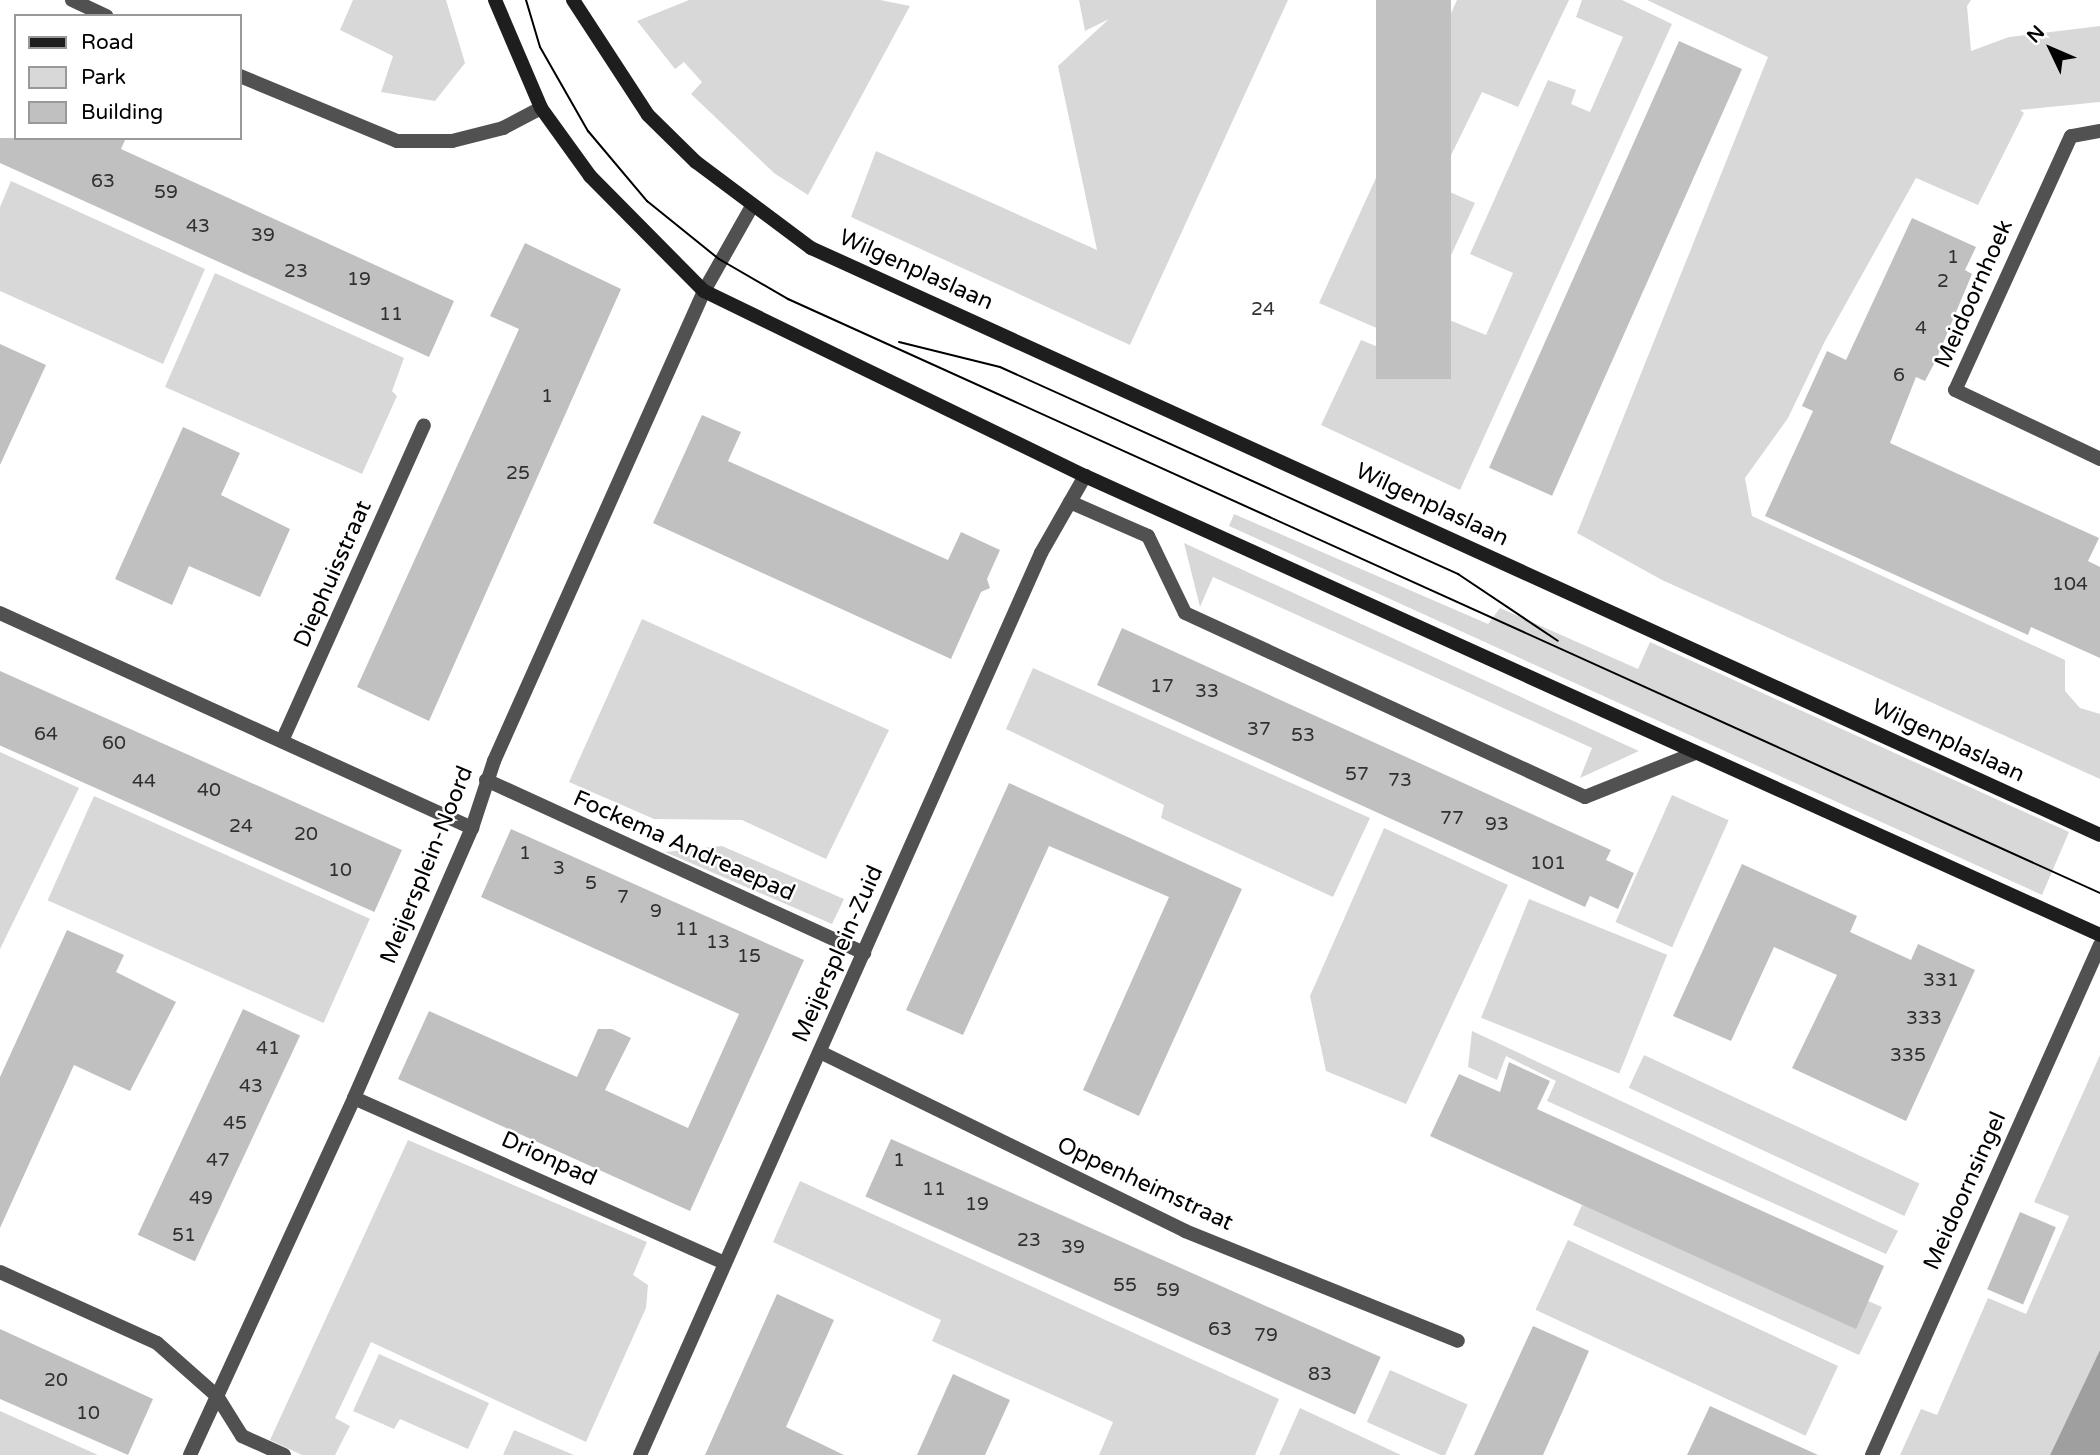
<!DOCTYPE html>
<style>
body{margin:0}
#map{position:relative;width:2100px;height:1455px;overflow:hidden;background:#fff;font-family:"Varela Round",sans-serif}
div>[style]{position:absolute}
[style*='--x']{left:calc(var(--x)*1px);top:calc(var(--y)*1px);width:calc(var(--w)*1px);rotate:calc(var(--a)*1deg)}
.green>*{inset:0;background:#d8d8d8;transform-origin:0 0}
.water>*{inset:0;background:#9f9f9f}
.building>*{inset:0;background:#c0c0c0;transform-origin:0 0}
.street>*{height:14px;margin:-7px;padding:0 7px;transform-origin:7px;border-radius:7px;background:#515151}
.secondary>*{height:14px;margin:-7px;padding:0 7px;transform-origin:7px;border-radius:7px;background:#1e1e1e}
.tram>*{height:2px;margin:-1px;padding:0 1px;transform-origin:1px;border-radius:1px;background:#000}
span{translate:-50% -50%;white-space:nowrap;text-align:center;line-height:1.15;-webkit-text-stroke:5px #fff;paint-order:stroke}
.number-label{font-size:19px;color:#303030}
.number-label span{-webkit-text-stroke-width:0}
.street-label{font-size:23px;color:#000}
.legend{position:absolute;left:14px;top:14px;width:228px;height:126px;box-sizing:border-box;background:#fff;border:2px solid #999;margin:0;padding:9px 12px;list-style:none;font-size:21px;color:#000}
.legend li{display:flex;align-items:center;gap:14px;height:35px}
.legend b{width:35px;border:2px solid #999}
.north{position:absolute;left:2016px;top:14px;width:70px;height:70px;-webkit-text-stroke:5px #fff;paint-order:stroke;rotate:314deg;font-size:19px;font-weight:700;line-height:28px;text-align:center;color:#000}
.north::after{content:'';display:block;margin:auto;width:24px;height:32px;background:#000;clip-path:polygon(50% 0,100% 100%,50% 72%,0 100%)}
</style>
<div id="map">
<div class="green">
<i style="clip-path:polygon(353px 0,446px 0,465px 63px,435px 101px,381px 92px,393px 56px,340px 30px)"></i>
<i style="clip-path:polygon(689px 0,880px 0,910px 6px,808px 195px,774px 173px,691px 94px,702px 82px,684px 62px,675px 69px,637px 21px)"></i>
<i style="clip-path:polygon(1079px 0,1288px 0,1130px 345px,851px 217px,876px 151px,1097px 250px,1058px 66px,1109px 19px,1085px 31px)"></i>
<i style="clip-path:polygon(1457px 0,1569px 0,1518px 107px,1482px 92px,1436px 186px,1475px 203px,1411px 343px,1319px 303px)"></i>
<i style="clip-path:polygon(1582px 0,1622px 0,1672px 24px,1460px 490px,1321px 425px,1361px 340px,1420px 364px,1442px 317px,1486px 335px,1513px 273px,1470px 254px,1548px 80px,1576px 90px,1571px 104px,1590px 112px,1623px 37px,1576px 17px)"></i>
<i style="clip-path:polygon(1647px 0,1971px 0,1967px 6px,1971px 51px,2009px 37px,2100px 26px,2100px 102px,2020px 110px,2024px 113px,1978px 205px,1916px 178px,1825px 341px,1788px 418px,1745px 478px,1752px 516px,2065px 660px,2065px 691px,2080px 708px,2100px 714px,2100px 779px,1662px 580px,1577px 533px,1768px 57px)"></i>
<i style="clip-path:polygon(11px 181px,205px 269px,163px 364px,0 291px,0 207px)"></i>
<i style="clip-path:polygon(215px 273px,404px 358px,392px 391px,397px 396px,362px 474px,165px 387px)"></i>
<i style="clip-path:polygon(1234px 514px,1488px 624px,1500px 608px,1638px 669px,1650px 642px,2069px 832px,2042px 895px,1229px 526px)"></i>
<i style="clip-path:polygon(1184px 543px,1639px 751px,1580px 778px,1592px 748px,1213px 577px,1200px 607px)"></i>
<i style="clip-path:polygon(642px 619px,889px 730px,826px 859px,742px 820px,654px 819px,569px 782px)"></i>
<i style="clip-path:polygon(1033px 668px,1370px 818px,1333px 897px,1161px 818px,1164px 805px,1006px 729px)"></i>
<i style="clip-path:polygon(0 752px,79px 788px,0 949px)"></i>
<i style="left:1672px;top:795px;width:62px;height:139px;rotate:24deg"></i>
<i style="left:94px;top:796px;width:302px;height:114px;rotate:24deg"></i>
<i style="clip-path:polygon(1384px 828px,1508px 885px,1406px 1104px,1326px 1071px,1310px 996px)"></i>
<i style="clip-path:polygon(722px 846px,844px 899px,832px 924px,665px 852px)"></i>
<i style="left:1529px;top:899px;width:149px;height:128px;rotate:22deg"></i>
<i style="clip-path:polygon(1472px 1031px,1898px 1231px,1886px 1254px,1547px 1101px,1556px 1081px,1506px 1056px,1497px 1080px,1468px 1067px)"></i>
<i style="left:1644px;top:1055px;width:304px;height:36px;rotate:25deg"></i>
<i style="clip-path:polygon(2100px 1055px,2100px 1350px,2050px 1455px,1900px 1455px,1921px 1409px,1937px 1415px,1988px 1298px,2026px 1314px,2069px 1216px,2034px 1202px)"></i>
<i style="clip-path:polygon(408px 1140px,647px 1242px,633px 1275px,648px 1285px,646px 1308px,586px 1442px,371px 1342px,335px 1418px,350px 1426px,335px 1455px,302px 1455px,270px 1440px)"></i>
<i style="clip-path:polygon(800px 1181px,1279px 1399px,1255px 1455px,1099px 1455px,1113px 1422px,932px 1341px,941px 1320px,773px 1242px)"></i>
<i style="clip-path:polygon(1582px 1205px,1868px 1301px,1882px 1307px,1859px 1355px,1573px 1225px)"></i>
<i style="left:1568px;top:1240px;width:298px;height:77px;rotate:25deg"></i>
<i style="clip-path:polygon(379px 1354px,489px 1403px,468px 1449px,400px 1419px,394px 1429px,353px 1411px)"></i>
<i style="left:1390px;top:1370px;width:85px;height:57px;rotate:24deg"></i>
<i style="clip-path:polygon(1300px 1408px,1401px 1455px,1279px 1455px)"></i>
<i style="clip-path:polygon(0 1411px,98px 1455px,0 1455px)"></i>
<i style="clip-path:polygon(514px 1430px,574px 1455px,503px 1455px)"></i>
</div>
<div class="water">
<i style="clip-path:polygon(2100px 1350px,2100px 1455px,2050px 1455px)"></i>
</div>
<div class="building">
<i style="left:1376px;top:0;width:75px;height:379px"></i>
<i style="left:1679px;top:41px;width:69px;height:467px;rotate:24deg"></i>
<i style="clip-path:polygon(0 138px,126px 138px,121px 149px,454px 301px,429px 357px,0 163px)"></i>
<i style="clip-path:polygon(1912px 218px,1976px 247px,1965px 270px,1972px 274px,1936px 360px,1925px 381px,1916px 377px,1890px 443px,2099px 538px,2088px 561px,2100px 567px,2100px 658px,2031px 627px,2028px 635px,1765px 516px,1813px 411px,1802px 406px,1827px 351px,1846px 360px)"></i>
<i style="clip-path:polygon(525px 243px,621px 289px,429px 721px,357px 687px,519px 329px,490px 316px)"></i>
<i style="clip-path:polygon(0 344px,46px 365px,0 465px)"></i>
<i style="clip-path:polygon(702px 415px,741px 432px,728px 461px,948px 560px,961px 532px,1000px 550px,987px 579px,990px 588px,981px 592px,951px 659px,653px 523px)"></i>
<i style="clip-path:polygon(183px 427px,240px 453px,221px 495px,290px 529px,260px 597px,189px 566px,172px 605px,115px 579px)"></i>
<i style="clip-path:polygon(1122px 628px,1611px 850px,1606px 860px,1634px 873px,1618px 909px,1590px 896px,1585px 907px,1097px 685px)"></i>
<i style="left:0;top:671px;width:440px;height:68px;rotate:24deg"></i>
<i style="clip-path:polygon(1009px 783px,1242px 889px,1139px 1116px,1083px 1090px,1169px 897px,1049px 846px,963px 1035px,906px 1010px)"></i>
<i style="clip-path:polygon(511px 829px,804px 960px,690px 1211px,398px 1079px,429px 1011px,577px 1077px,598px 1029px,612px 1029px,631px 1038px,605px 1090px,688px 1128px,739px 1014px,481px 897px)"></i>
<i style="clip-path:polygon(1742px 864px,1857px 916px,1850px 932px,1911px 960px,1918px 944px,1975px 970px,1906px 1121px,1792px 1068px,1837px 975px,1774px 947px,1731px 1041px,1673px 1016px)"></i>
<i style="clip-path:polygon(67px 930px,124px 955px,116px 972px,176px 1002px,130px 1091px,74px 1065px,0 1228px,0 1077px)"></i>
<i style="left:243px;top:1009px;width:63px;height:249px;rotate:25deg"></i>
<i style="clip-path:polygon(1509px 1062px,1550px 1081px,1537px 1109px,1884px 1266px,1856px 1329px,1430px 1136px,1459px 1074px,1500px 1092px)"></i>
<i style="left:891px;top:1139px;width:536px;height:63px;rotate:24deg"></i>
<i style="left:2020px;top:1212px;width:39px;height:84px;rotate:23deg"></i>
<i style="clip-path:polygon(777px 1294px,834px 1320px,786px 1427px,844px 1455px,705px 1455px)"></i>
<i style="clip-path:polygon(1533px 1326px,1589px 1351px,1572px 1390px,1543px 1455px,1474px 1455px)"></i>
<i style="clip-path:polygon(0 1329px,153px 1399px,128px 1455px,0 1399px)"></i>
<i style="clip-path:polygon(953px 1374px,1010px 1400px,985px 1455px,917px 1455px)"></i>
<i style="clip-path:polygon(1710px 1406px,1818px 1455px,1687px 1455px)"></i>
</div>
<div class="street">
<i style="--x:72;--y:0;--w:38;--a:25"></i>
<i style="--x:240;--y:76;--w:170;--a:22.5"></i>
<i style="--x:397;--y:141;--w:55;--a:0"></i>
<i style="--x:452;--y:141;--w:53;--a:-14.3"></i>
<i style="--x:503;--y:128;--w:43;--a:-27.8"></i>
<i style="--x:2100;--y:131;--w:29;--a:170"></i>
<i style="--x:2071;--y:136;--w:279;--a:114.5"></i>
<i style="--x:1955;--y:390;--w:161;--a:25.4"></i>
<i style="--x:1070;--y:502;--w:85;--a:23.6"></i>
<i style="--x:1148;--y:536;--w:85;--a:64.3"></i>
<i style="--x:1185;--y:613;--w:440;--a:24.7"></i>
<i style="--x:1585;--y:797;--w:118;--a:-21.8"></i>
<i style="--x:0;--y:613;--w:519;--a:24.49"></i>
<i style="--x:282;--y:741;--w:346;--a:-65.8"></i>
<i style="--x:486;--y:780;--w:416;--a:24.6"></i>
<i style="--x:820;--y:1052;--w:407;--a:26.1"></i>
<i style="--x:1185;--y:1231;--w:294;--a:21.9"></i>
<i style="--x:354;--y:1098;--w:406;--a:24"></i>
<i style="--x:0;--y:1272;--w:172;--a:24.3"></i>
<i style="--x:157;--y:1343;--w:80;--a:41.5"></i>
<i style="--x:217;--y:1396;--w:47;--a:58"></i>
<i style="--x:242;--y:1436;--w:46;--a:24.3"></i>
<i style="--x:190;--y:1455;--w:393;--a:-65.3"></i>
<i style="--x:354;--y:1098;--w:295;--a:-66.4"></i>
<i style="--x:472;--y:828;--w:71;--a:-71.8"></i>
<i style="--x:494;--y:761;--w:515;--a:-65.92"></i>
<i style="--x:704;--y:291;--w:98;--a:-60.5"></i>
<i style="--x:640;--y:1455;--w:987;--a:-66.03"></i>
<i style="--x:1041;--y:553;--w:89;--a:-60.3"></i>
<i style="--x:1872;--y:1455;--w:559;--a:-65.91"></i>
</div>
<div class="secondary">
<i style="--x:495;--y:0;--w:117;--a:66.9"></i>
<i style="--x:541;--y:108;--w:84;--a:54.2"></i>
<i style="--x:590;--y:176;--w:162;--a:45.3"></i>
<i style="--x:704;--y:291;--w:424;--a:25.9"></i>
<i style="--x:1085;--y:476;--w:1114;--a:24.33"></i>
<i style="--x:573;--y:0;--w:137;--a:56.9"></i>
<i style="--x:648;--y:115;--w:67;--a:44.4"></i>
<i style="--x:696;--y:162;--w:144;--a:36.8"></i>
<i style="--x:811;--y:248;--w:1416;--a:24.48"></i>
</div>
<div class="tram">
<i style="--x:526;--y:0;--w:49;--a:73.4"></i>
<i style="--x:540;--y:47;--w:97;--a:60.3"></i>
<i style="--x:588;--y:131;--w:92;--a:49.9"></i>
<i style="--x:647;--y:201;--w:92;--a:38.9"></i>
<i style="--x:719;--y:259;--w:80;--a:30.1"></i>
<i style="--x:788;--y:299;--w:1440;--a:24.36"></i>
<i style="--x:899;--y:342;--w:104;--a:13.9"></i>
<i style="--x:1000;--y:367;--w:503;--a:24.32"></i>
<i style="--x:1458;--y:574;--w:120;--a:33.8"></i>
</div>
<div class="number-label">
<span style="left:103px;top:182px">63</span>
<span style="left:166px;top:193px">59</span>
<span style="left:198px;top:227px">43</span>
<span style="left:263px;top:236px">39</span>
<span style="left:1953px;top:258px">1</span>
<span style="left:296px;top:272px">23</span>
<span style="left:359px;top:280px">19</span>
<span style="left:1943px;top:282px">2</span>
<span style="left:1263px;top:310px">24</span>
<span style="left:391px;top:315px">11</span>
<span style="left:1921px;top:329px">4</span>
<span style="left:1899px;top:376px">6</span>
<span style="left:547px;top:397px">1</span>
<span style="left:518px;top:474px">25</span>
<span style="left:2070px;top:585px">104</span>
<span style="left:1162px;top:687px">17</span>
<span style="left:1207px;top:692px">33</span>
<span style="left:1259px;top:730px">37</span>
<span style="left:46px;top:735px">64</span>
<span style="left:1303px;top:736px">53</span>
<span style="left:114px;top:744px">60</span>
<span style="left:1357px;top:775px">57</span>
<span style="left:1400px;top:781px">73</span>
<span style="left:144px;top:782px">44</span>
<span style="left:209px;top:791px">40</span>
<span style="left:1452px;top:819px">77</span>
<span style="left:1497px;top:825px">93</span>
<span style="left:241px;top:827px">24</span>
<span style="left:306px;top:835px">20</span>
<span style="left:525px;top:854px">1</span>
<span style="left:1548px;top:864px">101</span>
<span style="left:559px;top:869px">3</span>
<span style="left:340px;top:871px">10</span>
<span style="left:591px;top:884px">5</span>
<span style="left:623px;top:898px">7</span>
<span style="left:656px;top:912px">9</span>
<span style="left:687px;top:930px">11</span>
<span style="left:718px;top:943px">13</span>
<span style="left:749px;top:957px">15</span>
<span style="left:1941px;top:981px">331</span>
<span style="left:1924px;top:1019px">333</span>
<span style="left:268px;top:1049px">41</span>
<span style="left:1908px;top:1056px">335</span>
<span style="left:251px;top:1087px">43</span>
<span style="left:235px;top:1124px">45</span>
<span style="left:218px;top:1161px">47</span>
<span style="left:899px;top:1161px">1</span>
<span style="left:934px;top:1190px">11</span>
<span style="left:201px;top:1199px">49</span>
<span style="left:977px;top:1205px">19</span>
<span style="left:184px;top:1236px">51</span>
<span style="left:1029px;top:1241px">23</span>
<span style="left:1073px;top:1248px">39</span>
<span style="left:1125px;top:1286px">55</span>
<span style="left:1168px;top:1291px">59</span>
<span style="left:1220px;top:1330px">63</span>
<span style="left:1266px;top:1336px">79</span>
<span style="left:1320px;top:1375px">83</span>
<span style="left:56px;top:1381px">20</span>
<span style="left:88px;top:1414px">10</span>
</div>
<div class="street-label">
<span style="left:916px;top:270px;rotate:24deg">Wilgenplaslaan</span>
<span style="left:1974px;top:294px;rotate:-66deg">Meidoornhoek</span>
<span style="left:1432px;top:505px;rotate:25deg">Wilgenplaslaan</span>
<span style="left:333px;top:574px;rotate:-66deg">Diephuisstraat</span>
<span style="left:1948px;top:741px;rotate:25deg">Wilgenplaslaan</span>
<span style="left:684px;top:846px;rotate:24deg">Fockema Andreaepad</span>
<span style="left:427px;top:865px;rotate:-68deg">Meijersplein-Noord</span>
<span style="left:838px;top:954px;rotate:-66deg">Meijersplein-Zuid</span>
<span style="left:549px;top:1159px;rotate:24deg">Drionpad</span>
<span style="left:1145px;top:1184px;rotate:25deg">Oppenheimstraat</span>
<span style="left:1965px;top:1191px;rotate:-66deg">Meidoornsingel</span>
</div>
<ul class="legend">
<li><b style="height:9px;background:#1e1e1e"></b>Road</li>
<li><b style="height:19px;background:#d8d8d8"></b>Park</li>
<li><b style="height:19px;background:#c0c0c0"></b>Building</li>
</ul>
<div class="north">N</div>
</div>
